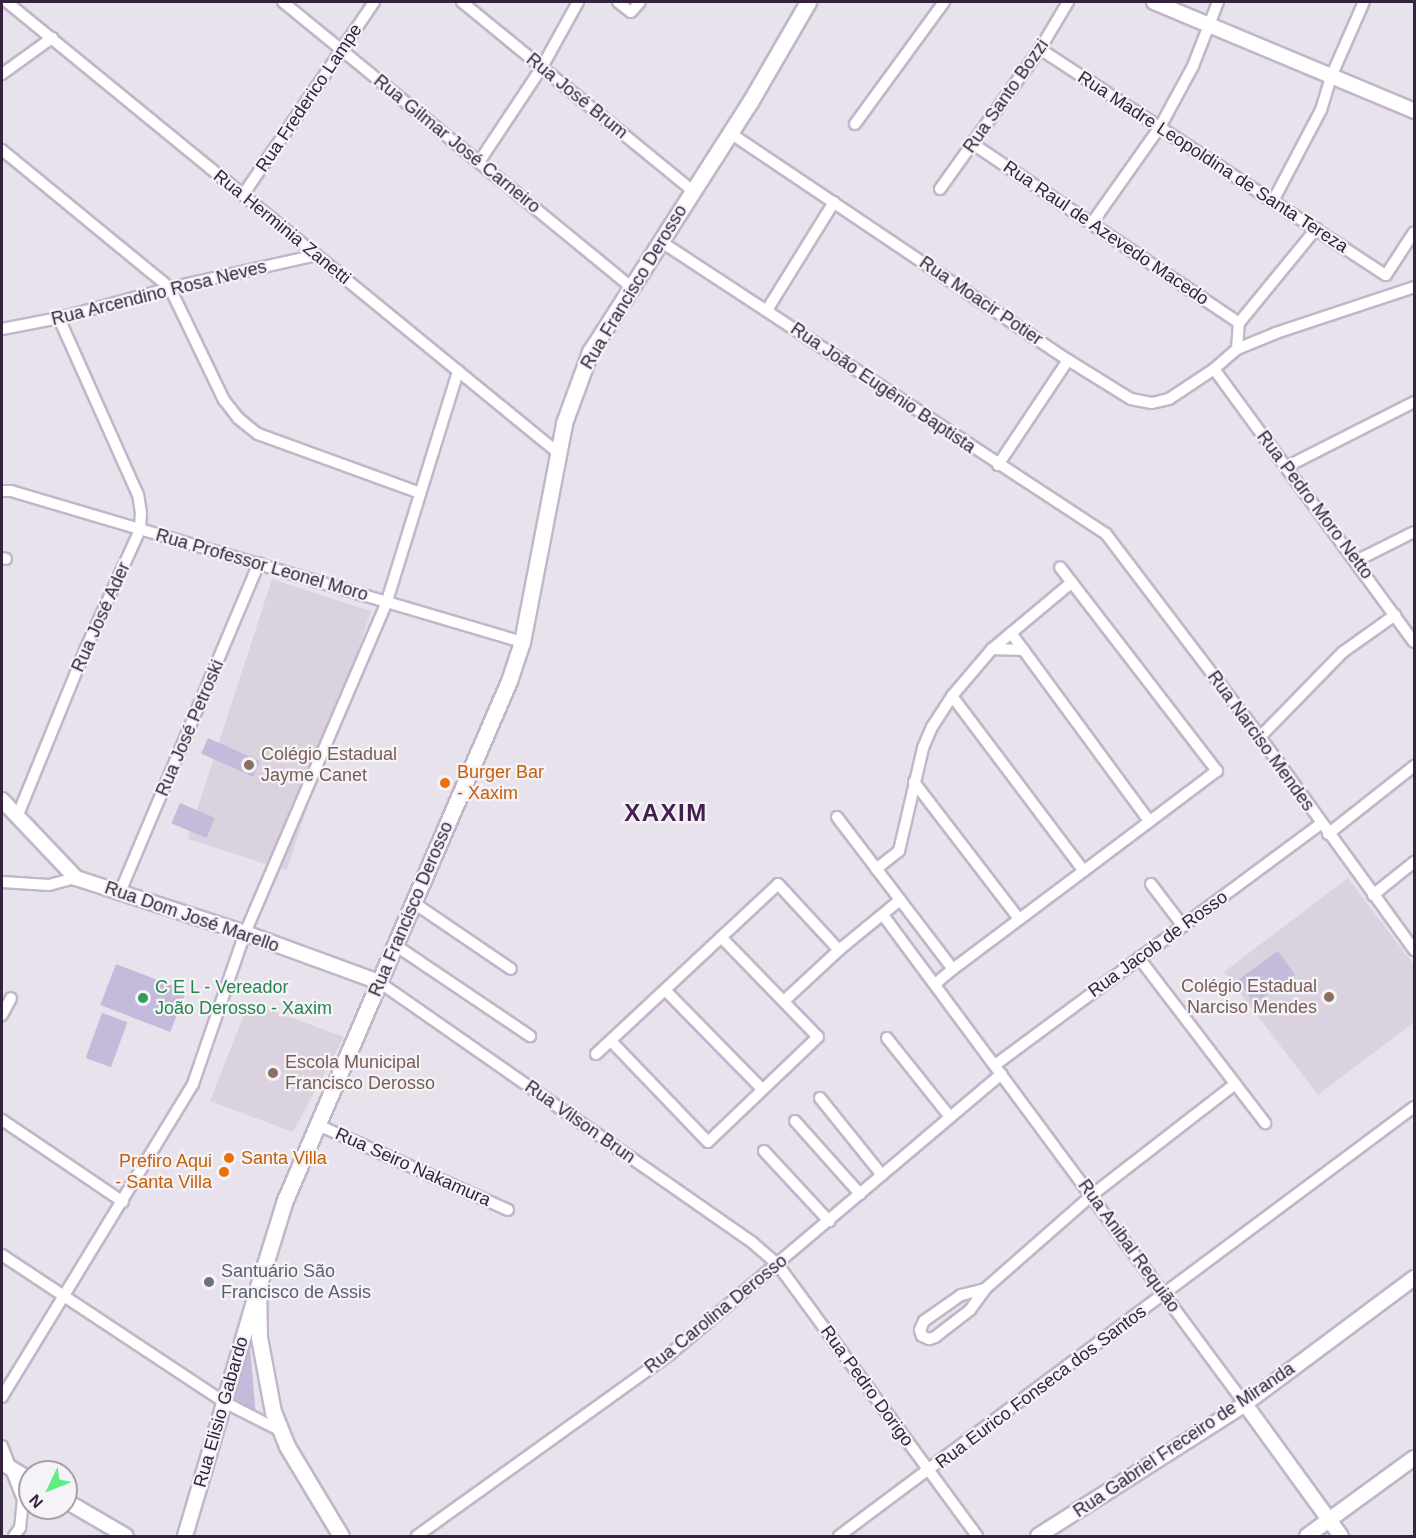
<!DOCTYPE html>
<meta charset="utf-8">
<style>
body{margin:0}
#map{position:relative;width:1416px;height:1538px;overflow:hidden;background:#e7e2eb;font-family:Arial,sans-serif}
div>[style]{position:absolute}
[style*='--x']{left:calc(var(--x)*1px);top:calc(var(--y)*1px);width:calc(var(--w)*1px);rotate:calc(var(--a)*1deg)}
.built>*{inset:0;background:#dad3df;transform-origin:0 0}
.green>*{inset:0;background:#c4bbdc;transform-origin:0 0}
.roads{filter:drop-shadow(2px 0 #c3b5cb) drop-shadow(-2px 0 #c3b5cb) drop-shadow(0 2px #c3b5cb) drop-shadow(0 -2px #c3b5cb)}
.minor>*{height:10px;margin:-5px;padding:0 5px;transform-origin:5px;border-radius:5px;background:#fff}
.tertiary>*{height:14px;margin:-7px;padding:0 7px;transform-origin:7px;border-radius:7px;background:#fff}
.secondary>*{height:15px;margin:-7.5px;padding:0 7.5px;transform-origin:7.5px;border-radius:7.5px;background:#fff}
.dots>*{width:16px;height:16px;translate:-50% -50%;box-sizing:border-box;border:3px solid #f5f2f8;border-radius:50%}
span{translate:-50% -50%;white-space:nowrap;text-align:center;line-height:1.15;-webkit-text-stroke:4.5px #f5f2f8;paint-order:stroke}
.street-label{font-size:18px;color:#35223c}
.education-label{font-size:18px;color:#785e54}
.left{translate:0 -50%;text-align:left}
.right{translate:-100% -50%;text-align:right}
.food-label{font-size:18px;color:#c56008}
.leisure-label{font-size:18px;color:#27864d}
.worship-label{font-size:18px;color:#5b616d}
.district-label{font-size:24px;color:#421f4d;font-weight:700;letter-spacing:1.5px}
.frame{position:absolute;inset:0;border:3px solid #35223c;pointer-events:none}
.north{position:absolute;left:18px;top:1460px;width:60px;height:60px;box-sizing:border-box;background:#f5f2f8;border:2px solid #a89fad;border-radius:50%;rotate:227deg;font-size:16px;font-weight:700;line-height:24px;text-align:center;color:#35223c}
.north::after{content:'';display:block;margin:auto;width:21px;height:27px;background:#5eed83;clip-path:polygon(50% 0,100% 100%,50% 72%,0 100%)}
</style>
<div id="map">
<div class="built">
<i style="left:272px;top:579px;width:104px;height:273px;rotate:18deg"></i>
<i style="clip-path:polygon(1348px 878px,1414px 965px,1414px 1022px,1318px 1095px,1224px 972px)"></i>
<i style="clip-path:polygon(249px 1002px,344px 1037px,293px 1132px,210px 1101px)"></i>
</div>
<div class="green">
<i style="left:208px;top:738px;width:57px;height:17px;rotate:24deg"></i>
<i style="left:180px;top:803px;width:38px;height:22px;rotate:23deg"></i>
<i style="left:1278px;top:951px;width:29px;height:50px;rotate:54deg"></i>
<i style="left:116px;top:964px;width:75px;height:44px;rotate:21deg"></i>
<i style="left:102px;top:1013px;width:27px;height:48px;rotate:20deg"></i>
<i style="clip-path:polygon(250px 1347px,256px 1416px,231px 1401px)"></i>
</div>
<div class="roads">
<div class="minor">
<i style="--x:7;--y:2;--w:711;--a:39.29"></i>
<i style="--x:283;--y:2;--w:450;--a:39.3"></i>
<i style="--x:462;--y:2;--w:298;--a:39.3"></i>
<i style="--x:618;--y:2;--w:16;--a:38"></i>
<i style="--x:631;--y:12;--w:13;--a:-48"></i>
<i style="--x:1040;--y:49;--w:413;--a:33.2"></i>
<i style="--x:1386;--y:275;--w:51;--a:-56.9"></i>
<i style="--x:2;--y:74;--w:62;--a:-35.8"></i>
<i style="--x:855;--y:124;--w:151;--a:-53.9"></i>
<i style="--x:730;--y:133;--w:407;--a:33.9"></i>
<i style="--x:1068;--y:360;--w:74;--a:31.8"></i>
<i style="--x:1131;--y:399;--w:21;--a:11"></i>
<i style="--x:1152;--y:403;--w:17;--a:-13"></i>
<i style="--x:1169;--y:399;--w:54;--a:-33.7"></i>
<i style="--x:1214;--y:369;--w:30;--a:-41"></i>
<i style="--x:1237;--y:349;--w:42;--a:-22.3"></i>
<i style="--x:1276;--y:333;--w:145;--a:-18.4"></i>
<i style="--x:973;--y:144;--w:321;--a:33.9"></i>
<i style="--x:2;--y:150;--w:217;--a:39.4"></i>
<i style="--x:170;--y:288;--w:124;--a:64.3"></i>
<i style="--x:224;--y:400;--w:23;--a:52"></i>
<i style="--x:238;--y:418;--w:26;--a:39"></i>
<i style="--x:258;--y:434;--w:172;--a:20"></i>
<i style="--x:479;--y:162;--w:114;--a:-56.4"></i>
<i style="--x:542;--y:67;--w:74;--a:-61"></i>
<i style="--x:940;--y:189;--w:172;--a:-54.5"></i>
<i style="--x:1040;--y:49;--w:55;--a:-59.2"></i>
<i style="--x:243;--y:195;--w:233;--a:-55.8"></i>
<i style="--x:1273;--y:201;--w:103;--a:-62.2"></i>
<i style="--x:1321;--y:110;--w:34;--a:-73"></i>
<i style="--x:1331;--y:77;--w:82;--a:-66.3"></i>
<i style="--x:1092;--y:223;--w:118;--a:-54.7"></i>
<i style="--x:1160;--y:127;--w:69;--a:-61.6"></i>
<i style="--x:1193;--y:66;--w:69;--a:-68.7"></i>
<i style="--x:660;--y:241;--w:534;--a:33.3"></i>
<i style="--x:1106;--y:534;--w:255;--a:52.8"></i>
<i style="--x:1260;--y:737;--w:263;--a:54.1"></i>
<i style="--x:767;--y:310;--w:127;--a:-58.2"></i>
<i style="--x:2;--y:329;--w:58;--a:-10.9"></i>
<i style="--x:59;--y:318;--w:115;--a:-15.1"></i>
<i style="--x:170;--y:288;--w:150;--a:-12.7"></i>
<i style="--x:1237;--y:349;--w:26;--a:-86"></i>
<i style="--x:1239;--y:323;--w:122;--a:-50.7"></i>
<i style="--x:1214;--y:369;--w:338;--a:53.8"></i>
<i style="--x:998;--y:465;--w:126;--a:-56.3"></i>
<i style="--x:1286;--y:467;--w:144;--a:-26.9"></i>
<i style="--x:2;--y:491;--w:9;--a:0"></i>
<i style="--x:11;--y:491;--w:533;--a:16.46"></i>
<i style="--x:2;--y:558;--w:4;--a:14"></i>
<i style="--x:1356;--y:561;--w:65;--a:-26.6"></i>
<i style="--x:1011;--y:633;--w:233;--a:53.7"></i>
<i style="--x:992;--y:649;--w:32;--a:2"></i>
<i style="--x:952;--y:696;--w:219;--a:53"></i>
<i style="--x:1260;--y:737;--w:119;--a:-45.7"></i>
<i style="--x:1343;--y:652;--w:64;--a:-35.4"></i>
<i style="--x:914;--y:782;--w:173;--a:52.5"></i>
<i style="--x:17;--y:817;--w:180;--a:-67.8"></i>
<i style="--x:85;--y:650;--w:132;--a:-65.4"></i>
<i style="--x:140;--y:530;--w:17;--a:-87"></i>
<i style="--x:141;--y:513;--w:18;--a:-99"></i>
<i style="--x:138;--y:495;--w:194;--a:-114.1"></i>
<i style="--x:837;--y:817;--w:191;--a:52.7"></i>
<i style="--x:953;--y:969;--w:330;--a:-36.9"></i>
<i style="--x:1217;--y:771;--w:257;--a:-127.6"></i>
<i style="--x:1328;--y:834;--w:110;--a:-38.3"></i>
<i style="--x:876;--y:869;--w:29;--a:-38"></i>
<i style="--x:899;--y:851;--w:106;--a:-76.9"></i>
<i style="--x:923;--y:748;--w:23;--a:-67"></i>
<i style="--x:932;--y:727;--w:37;--a:-57"></i>
<i style="--x:952;--y:696;--w:62;--a:-49.6"></i>
<i style="--x:992;--y:649;--w:104;--a:-39.9"></i>
<i style="--x:2;--y:882;--w:47;--a:3.7"></i>
<i style="--x:49;--y:885;--w:28;--a:-15"></i>
<i style="--x:1151;--y:884;--w:53;--a:52.7"></i>
<i style="--x:120;--y:892;--w:357;--a:-67.1"></i>
<i style="--x:1373;--y:895;--w:53;--a:-38.8"></i>
<i style="--x:414;--y:903;--w:117;--a:34.2"></i>
<i style="--x:883;--y:915;--w:608;--a:53.49"></i>
<i style="--x:395;--y:945;--w:163;--a:34"></i>
<i style="--x:1139;--y:958;--w:208;--a:52.6"></i>
<i style="--x:379;--y:982;--w:456;--a:34.9"></i>
<i style="--x:753;--y:1243;--w:33;--a:41"></i>
<i style="--x:778;--y:1265;--w:336;--a:53.7"></i>
<i style="--x:935;--y:984;--w:23;--a:-40"></i>
<i style="--x:665;--y:990;--w:139;--a:45.6"></i>
<i style="--x:785;--y:1000;--w:74;--a:-42.8"></i>
<i style="--x:839;--y:950;--w:79;--a:-39.3"></i>
<i style="--x:2;--y:1015;--w:19;--a:-62"></i>
<i style="--x:887;--y:1038;--w:101;--a:51.4"></i>
<i style="--x:611;--y:1041;--w:140;--a:46.2"></i>
<i style="--x:708;--y:1142;--w:152;--a:-43.7"></i>
<i style="--x:818;--y:1037;--w:139;--a:-134.1"></i>
<i style="--x:596;--y:1054;--w:249;--a:-43"></i>
<i style="--x:778;--y:884;--w:90;--a:47.3"></i>
<i style="--x:995;--y:1065;--w:405;--a:-36.5"></i>
<i style="--x:820;--y:1098;--w:99;--a:51.2"></i>
<i style="--x:2;--y:1120;--w:146;--a:34.1"></i>
<i style="--x:795;--y:1121;--w:98;--a:48.3"></i>
<i style="--x:318;--y:1125;--w:208;--a:24.1"></i>
<i style="--x:764;--y:1151;--w:96;--a:47.1"></i>
<i style="--x:2;--y:1255;--w:266;--a:33.5"></i>
<i style="--x:224;--y:1402;--w:62;--a:27"></i>
<i style="--x:985;--y:1289;--w:25;--a:166"></i>
<i style="--x:961;--y:1295;--w:45;--a:144.9"></i>
<i style="--x:924;--y:1321;--w:10;--a:114"></i>
<i style="--x:920;--y:1330;--w:6;--a:72"></i>
<i style="--x:922;--y:1336;--w:8;--a:23"></i>
<i style="--x:929;--y:1339;--w:6;--a:-18"></i>
<i style="--x:935;--y:1337;--w:44;--a:-37.6"></i>
<i style="--x:970;--y:1310;--w:26;--a:-54"></i>
<i style="--x:985;--y:1289;--w:142;--a:-41.3"></i>
<i style="--x:1092;--y:1195;--w:181;--a:-37.8"></i>
<i style="--x:2;--y:1397;--w:367;--a:-58.6"></i>
<i style="--x:193;--y:1084;--w:160;--a:-71"></i>
<i style="--x:245;--y:933;--w:361;--a:-66.8"></i>
<i style="--x:387;--y:601;--w:241;--a:-72.8"></i>
<i style="--x:2;--y:1446;--w:58;--a:68.7"></i>
<i style="--x:23;--y:1500;--w:28;--a:96"></i>
<i style="--x:20;--y:1528;--w:10;--a:127"></i>
<i style="--x:417;--y:1536;--w:312;--a:-35.7"></i>
<i style="--x:670;--y:1354;--w:434;--a:-40.2"></i>
<i style="--x:839;--y:1536;--w:717;--a:-36.73"></i>
</div>
<div class="tertiary">
<i style="--x:1154;--y:2;--w:282;--a:22.7"></i>
<i style="--x:2;--y:800;--w:108;--a:46.5"></i>
<i style="--x:76;--y:878;--w:178;--a:18"></i>
<i style="--x:245;--y:933;--w:143;--a:20.1"></i>
<i style="--x:1245;--y:1404;--w:163;--a:54"></i>
<i style="--x:2;--y:1463;--w:33;--a:31"></i>
<i style="--x:66;--y:1501;--w:69;--a:30.3"></i>
<i style="--x:185;--y:1536;--w:251;--a:-73.6"></i>
<i style="--x:1038;--y:1536;--w:246;--a:-32.5"></i>
<i style="--x:1245;--y:1404;--w:211;--a:-36.7"></i>
<i style="--x:1307;--y:1536;--w:132;--a:-36.1"></i>
</div>
<div class="secondary">
<i style="--x:341;--y:1536;--w:105;--a:-121"></i>
<i style="--x:287;--y:1446;--w:37;--a:-112"></i>
<i style="--x:273;--y:1412;--w:76;--a:-100.6"></i>
<i style="--x:259;--y:1337;--w:50;--a:-91.1"></i>
<i style="--x:258;--y:1287;--w:91;--a:-72.8"></i>
<i style="--x:285;--y:1200;--w:565;--a:-66.66"></i>
<i style="--x:509;--y:681;--w:41;--a:-71.6"></i>
<i style="--x:522;--y:642;--w:223;--a:-79.1"></i>
<i style="--x:564;--y:423;--w:76;--a:-69.9"></i>
<i style="--x:590;--y:352;--w:297;--a:-57.4"></i>
<i style="--x:750;--y:102;--w:116;--a:-59.9"></i>
</div>
</div>
<div class="dots">
<i style="left:249px;top:765px;background:#8d6e63"></i>
<i style="left:445px;top:783px;background:#e8710a"></i>
<i style="left:1329px;top:997px;background:#8d6e63"></i>
<i style="left:143px;top:998px;background:#2e9e5b"></i>
<i style="left:273px;top:1073px;background:#8d6e63"></i>
<i style="left:229px;top:1158px;background:#e8710a"></i>
<i style="left:224px;top:1172px;background:#e8710a"></i>
<i style="left:209px;top:1282px;background:#6b7280"></i>
</div>
<div class="street-label">
<span style="left:577px;top:96px;rotate:39deg">Rua José Brum</span>
<span style="left:1006px;top:96px;rotate:-55deg">Rua Santo Bozzi</span>
<span style="left:309px;top:98px;rotate:-56deg">Rua Frederico Lampe</span>
<span style="left:457px;top:144px;rotate:39deg">Rua Gilmar José Carneiro</span>
<span style="left:1213px;top:162px;rotate:33deg">Rua Madre Leopoldina de Santa Tereza</span>
<span style="left:282px;top:227px;rotate:39deg">Rua Herminia Zanetti</span>
<span style="left:1106px;top:233px;rotate:34deg">Rua Raul de Azevedo Macedo</span>
<span style="left:634px;top:287px;rotate:-59deg">Rua Francisco Derosso</span>
<span style="left:159px;top:293px;rotate:-14deg">Rua Arcendino Rosa Neves</span>
<span style="left:981px;top:301px;rotate:34deg">Rua Moacir Potier</span>
<span style="left:883px;top:388px;rotate:34deg">Rua João Eugênio Baptista</span>
<span style="left:1315px;top:505px;rotate:53deg">Rua Pedro Moro Netto</span>
<span style="left:262px;top:565px;rotate:16deg">Rua Professor Leonel Moro</span>
<span style="left:101px;top:617px;rotate:-66deg">Rua José Ader</span>
<span style="left:190px;top:728px;rotate:-67deg">Rua José Petroski</span>
<span style="left:1261px;top:741px;rotate:54deg">Rua Narciso Mendes</span>
<span style="left:411px;top:909px;rotate:-67deg">Rua Francisco Derosso</span>
<span style="left:192px;top:917px;rotate:19deg">Rua Dom José Marello</span>
<span style="left:1158px;top:944px;rotate:-36deg">Rua Jacob de Rosso</span>
<span style="left:580px;top:1122px;rotate:35deg">Rua Vilson Brun</span>
<span style="left:413px;top:1167px;rotate:24deg">Rua Seiro Nakamura</span>
<span style="left:1129px;top:1246px;rotate:54deg">Rua Anibal Requião</span>
<span style="left:716px;top:1314px;rotate:-39deg">Rua Carolina Derosso</span>
<span style="left:867px;top:1386px;rotate:54deg">Rua Pedro Dorigo</span>
<span style="left:1041px;top:1387px;rotate:-37deg">Rua Eurico Fonseca dos Santos</span>
<span style="left:221px;top:1412px;rotate:-74deg">Rua Elisio Gabardo</span>
<span style="left:1184px;top:1440px;rotate:-34deg">Rua Gabriel Freceiro de Miranda</span>
</div>
<div class="education-label">
<span class="left" style="left:261px;top:765px">Colégio Estadual<br>Jayme Canet</span>
<span class="right" style="left:1317px;top:997px">Colégio Estadual<br>Narciso Mendes</span>
<span class="left" style="left:285px;top:1073px">Escola Municipal<br>Francisco Derosso</span>
</div>
<div class="food-label">
<span class="left" style="left:457px;top:783px">Burger Bar<br>- Xaxim</span>
<span class="left" style="left:241px;top:1158px">Santa Villa</span>
<span class="right" style="left:212px;top:1172px">Prefiro Aqui<br>- Santa Villa</span>
</div>
<div class="leisure-label">
<span class="left" style="left:155px;top:998px">C E L - Vereador<br>João Derosso - Xaxim</span>
</div>
<div class="worship-label">
<span class="left" style="left:221px;top:1282px">Santuário São<br>Francisco de Assis</span>
</div>
<div class="district-label">
<span style="left:666px;top:813px">XAXIM</span>
</div>
<div class="frame"></div>
<div class="north">N</div>
</div>
